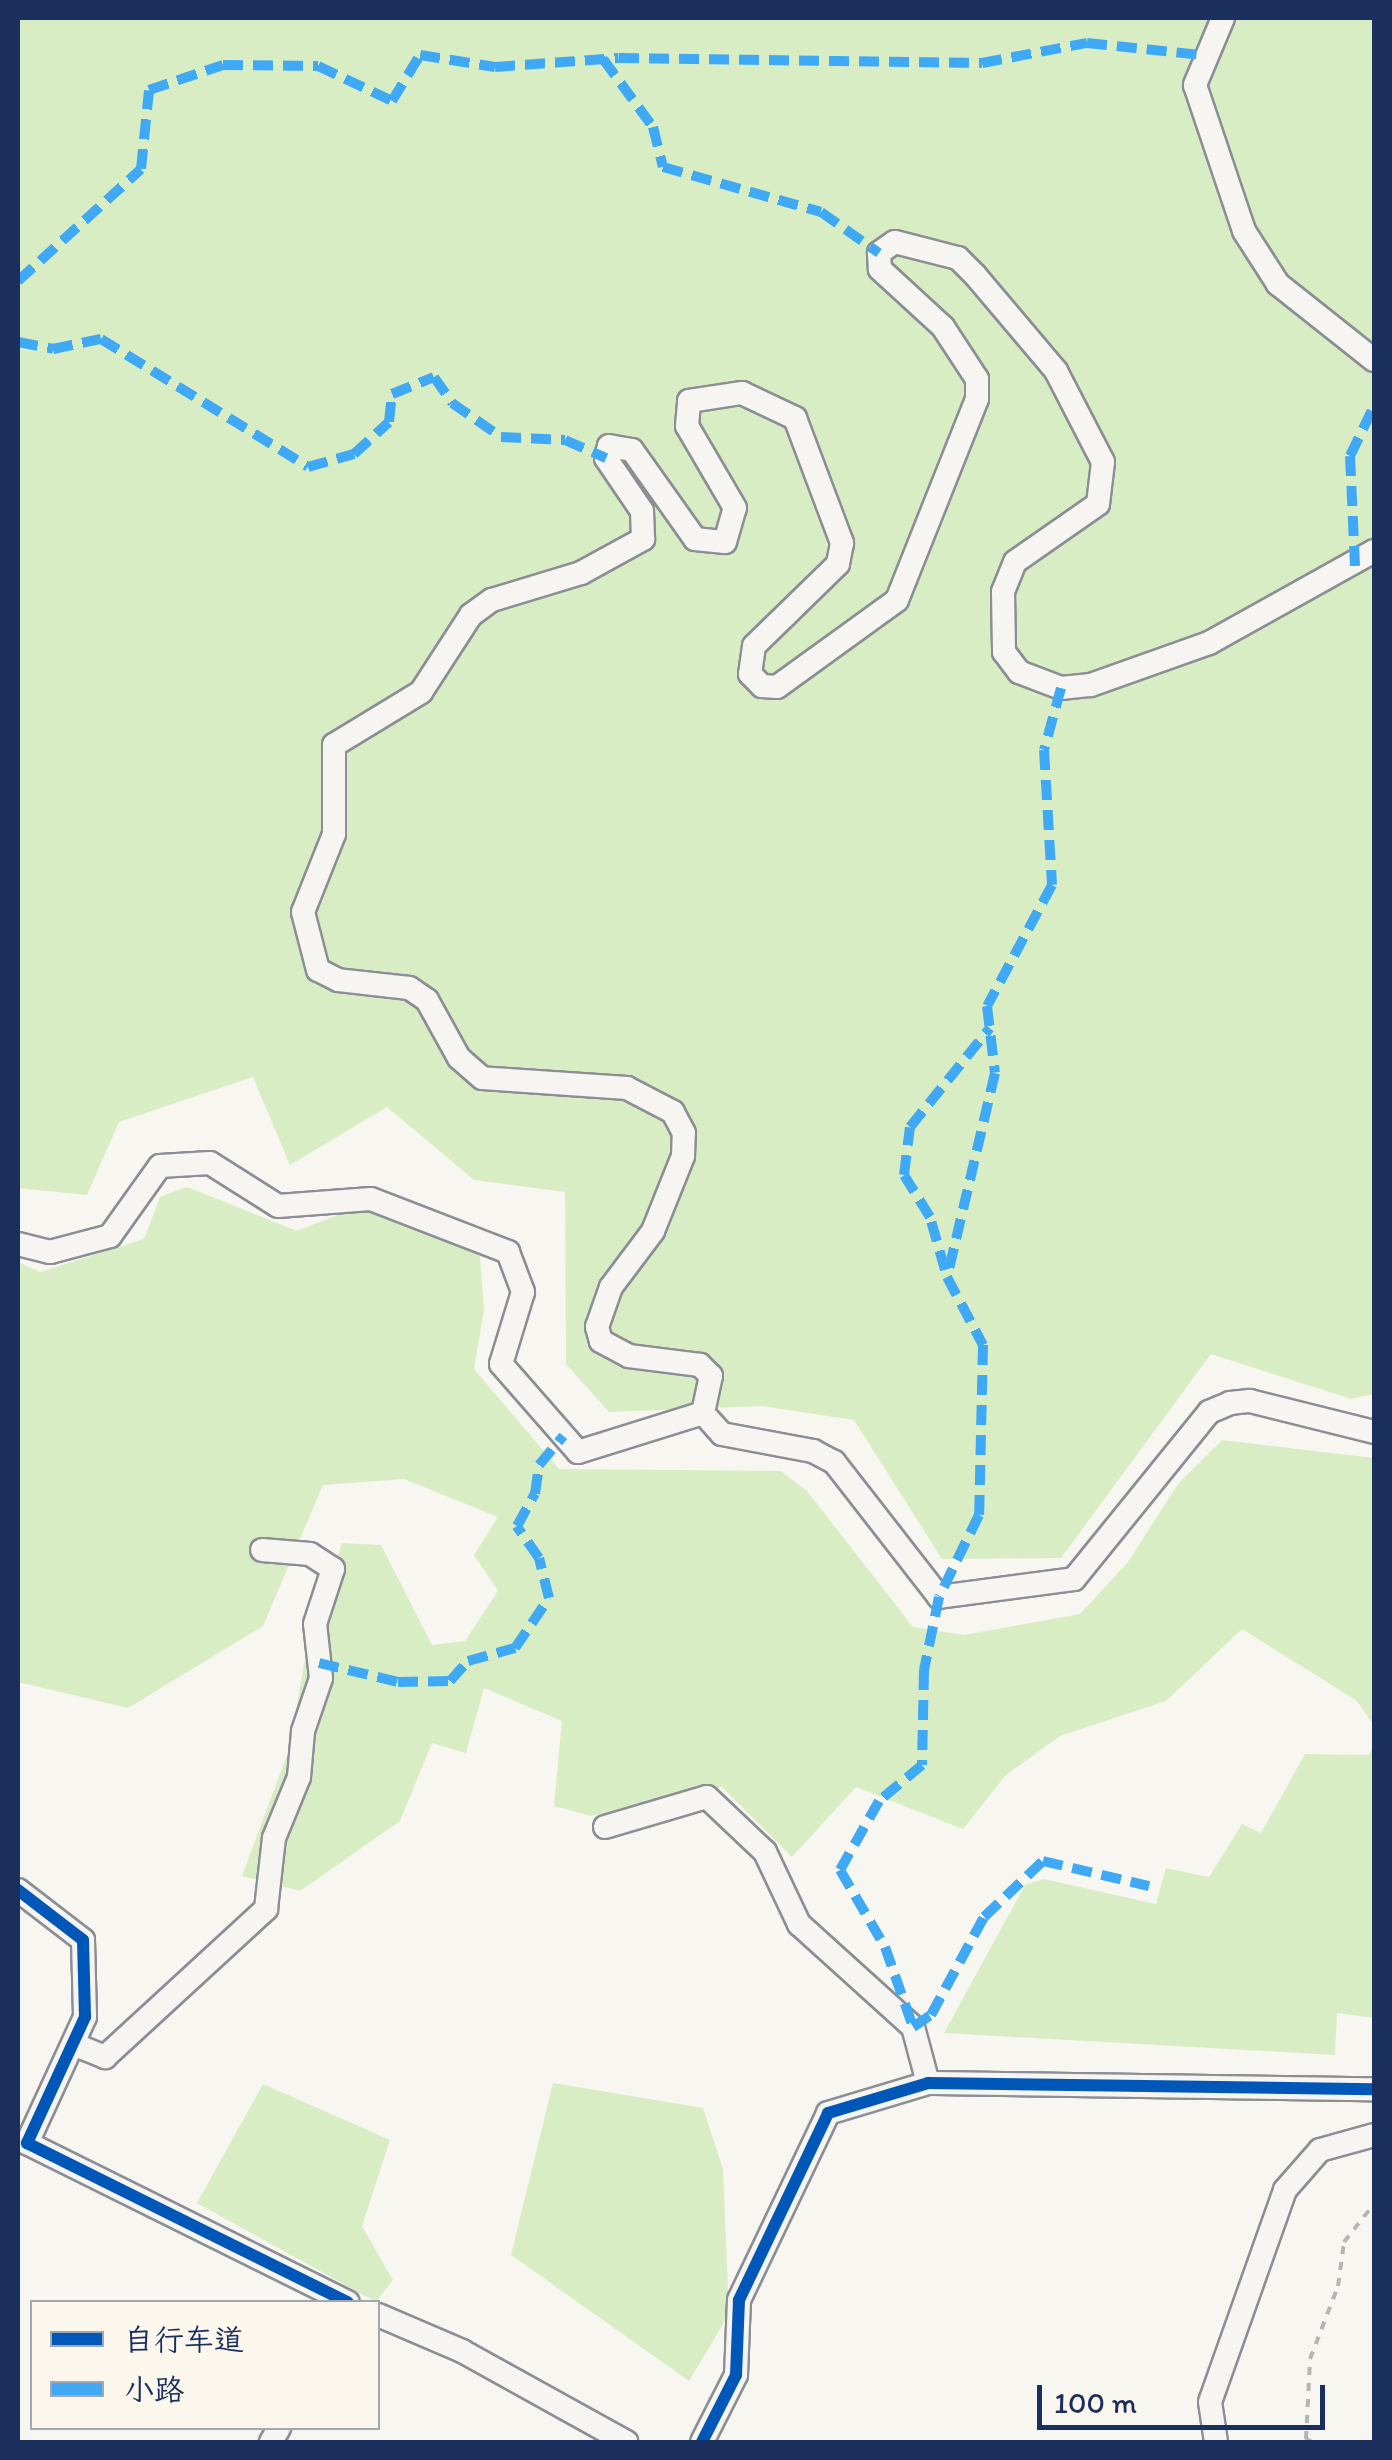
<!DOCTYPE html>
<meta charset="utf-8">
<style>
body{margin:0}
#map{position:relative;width:1392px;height:2460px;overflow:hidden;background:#f8f6f0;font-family:Itim,"LXGW WenKai TC",sans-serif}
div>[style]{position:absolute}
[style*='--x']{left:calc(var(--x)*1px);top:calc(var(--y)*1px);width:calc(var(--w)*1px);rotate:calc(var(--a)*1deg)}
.green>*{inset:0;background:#d9edc5}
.path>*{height:4px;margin-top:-2px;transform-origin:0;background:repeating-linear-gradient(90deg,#b3b5b7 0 8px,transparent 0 16px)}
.roads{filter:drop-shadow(2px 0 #8b8e94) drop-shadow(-2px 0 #8b8e94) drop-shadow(0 2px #8b8e94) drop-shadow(0 -2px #8b8e94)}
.minor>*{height:22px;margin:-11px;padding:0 11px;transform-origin:11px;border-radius:11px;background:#f6f5f1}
.quiet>*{height:10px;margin-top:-5px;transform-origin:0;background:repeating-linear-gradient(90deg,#3fa9f5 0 20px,transparent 0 30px)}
.cycleway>*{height:12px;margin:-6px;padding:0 6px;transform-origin:6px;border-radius:6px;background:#0057b8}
span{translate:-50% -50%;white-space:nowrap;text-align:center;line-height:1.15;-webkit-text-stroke:10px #fbf7ec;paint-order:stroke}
.frame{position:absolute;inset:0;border:20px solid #1b2f5e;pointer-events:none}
.legend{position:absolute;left:30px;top:2300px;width:350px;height:130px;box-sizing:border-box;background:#fbf7ec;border:2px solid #a1a7b3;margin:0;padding:12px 18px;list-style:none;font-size:30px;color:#1b2f5e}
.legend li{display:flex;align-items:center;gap:20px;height:50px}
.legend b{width:50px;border:2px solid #a1a7b3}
.scale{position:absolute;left:1037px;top:2385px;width:288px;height:45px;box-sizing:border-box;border:5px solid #1b2f5e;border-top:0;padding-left:12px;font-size:30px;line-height:35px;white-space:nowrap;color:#1b2f5e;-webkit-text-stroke:8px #fbf7ec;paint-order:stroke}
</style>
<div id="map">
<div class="green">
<i style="clip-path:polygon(18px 18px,1374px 18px,1374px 1394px,1351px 1399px,1211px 1354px,1061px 1558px,942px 1559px,854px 1420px,762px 1406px,609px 1412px,566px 1364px,565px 1192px,474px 1180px,387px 1107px,290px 1165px,253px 1077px,119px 1122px,87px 1195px,18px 1188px)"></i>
<i style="clip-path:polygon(187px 1187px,297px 1231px,355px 1208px,428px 1229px,480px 1256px,484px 1310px,474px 1369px,559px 1469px,781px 1471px,807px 1491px,913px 1627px,964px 1635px,1080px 1614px,1128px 1562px,1178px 1484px,1222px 1440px,1374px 1458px,1374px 1726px,1357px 1701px,1242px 1629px,1166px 1701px,1060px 1736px,1006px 1775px,963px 1829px,856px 1787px,792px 1857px,722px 1787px,591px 1816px,554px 1806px,562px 1721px,484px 1688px,466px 1753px,432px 1743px,400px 1821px,300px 1891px,242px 1876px,290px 1747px,304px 1663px,342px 1543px,381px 1545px,432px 1645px,465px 1641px,498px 1591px,474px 1555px,498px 1517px,404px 1479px,323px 1485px,263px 1626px,128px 1708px,18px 1682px,18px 1262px,40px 1272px,144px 1239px,160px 1197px)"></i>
<i style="clip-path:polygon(1374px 1743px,1374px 2018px,1337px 2013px,1335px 2055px,944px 2033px,1025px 1885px,1044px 1879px,1156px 1904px,1166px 1868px,1209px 1877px,1242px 1824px,1261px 1833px,1305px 1754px,1369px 1755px)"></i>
<i style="clip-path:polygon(553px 2083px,703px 2108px,723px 2169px,729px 2314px,689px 2381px,511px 2255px)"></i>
<i style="clip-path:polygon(263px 2084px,390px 2140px,362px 2226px,393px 2280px,376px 2302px,197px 2203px)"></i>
</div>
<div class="path">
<i style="--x:1374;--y:2365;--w:16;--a:90"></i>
<i style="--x:1312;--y:2442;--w:7;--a:-153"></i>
<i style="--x:1306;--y:2439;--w:80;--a:-87.1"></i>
<i style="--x:1310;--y:2359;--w:78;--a:-69"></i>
<i style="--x:1338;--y:2286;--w:44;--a:-82.2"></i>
<i style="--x:1344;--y:2242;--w:48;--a:-51.7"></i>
</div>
<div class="roads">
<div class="minor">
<i style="--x:1223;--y:18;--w:73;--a:112.7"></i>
<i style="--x:1195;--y:85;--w:154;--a:71.4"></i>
<i style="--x:1244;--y:231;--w:63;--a:57.3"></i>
<i style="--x:1278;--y:284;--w:122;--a:38.4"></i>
<i style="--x:18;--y:1244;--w:33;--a:14"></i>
<i style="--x:50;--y:1252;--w:62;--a:-14.9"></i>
<i style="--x:110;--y:1236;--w:86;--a:-54.5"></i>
<i style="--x:160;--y:1166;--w:50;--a:-3.4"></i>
<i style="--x:210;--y:1163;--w:80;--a:32.3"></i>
<i style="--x:278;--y:1206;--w:93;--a:-4.3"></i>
<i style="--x:371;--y:1199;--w:147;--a:21.1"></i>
<i style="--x:508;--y:1252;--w:43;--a:69.4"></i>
<i style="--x:523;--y:1292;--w:75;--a:107"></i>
<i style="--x:501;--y:1364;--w:117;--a:48.8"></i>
<i style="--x:578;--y:1452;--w:131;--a:-17.3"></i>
<i style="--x:703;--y:1413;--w:38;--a:-78"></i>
<i style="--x:711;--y:1376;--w:16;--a:-135"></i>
<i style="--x:700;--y:1365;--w:72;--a:-172.8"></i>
<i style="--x:629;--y:1356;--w:32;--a:-152"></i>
<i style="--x:601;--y:1341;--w:15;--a:-106"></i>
<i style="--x:597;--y:1327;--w:42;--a:-70.7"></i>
<i style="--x:611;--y:1287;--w:70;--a:-53.1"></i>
<i style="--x:653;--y:1231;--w:81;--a:-68.2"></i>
<i style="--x:683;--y:1156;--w:23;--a:-88"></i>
<i style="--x:684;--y:1133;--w:24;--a:-118"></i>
<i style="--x:673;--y:1112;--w:52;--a:-152.4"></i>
<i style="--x:627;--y:1088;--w:145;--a:-176.1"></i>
<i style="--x:482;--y:1078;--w:30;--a:-139"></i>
<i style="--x:459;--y:1058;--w:66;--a:-118.9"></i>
<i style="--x:427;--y:1000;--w:22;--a:-146"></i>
<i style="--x:409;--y:988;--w:71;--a:-173.6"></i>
<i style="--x:338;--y:980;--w:22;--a:-153"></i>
<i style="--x:318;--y:970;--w:60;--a:-104.5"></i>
<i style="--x:303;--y:912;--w:84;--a:-68.3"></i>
<i style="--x:334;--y:834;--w:89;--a:-90"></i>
<i style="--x:334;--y:745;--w:102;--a:-31.3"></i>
<i style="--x:421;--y:692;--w:92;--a:-57"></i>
<i style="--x:471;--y:615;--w:26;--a:-36"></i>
<i style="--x:492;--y:600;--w:93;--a:-16.9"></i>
<i style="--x:581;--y:573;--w:71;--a:-28.7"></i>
<i style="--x:643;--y:539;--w:28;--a:-92"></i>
<i style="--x:642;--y:511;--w:64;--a:-124.2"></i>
<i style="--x:606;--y:458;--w:12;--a:-76"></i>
<i style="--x:609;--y:446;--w:23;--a:10"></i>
<i style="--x:632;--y:450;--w:109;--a:54.7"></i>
<i style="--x:695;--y:539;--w:30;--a:6"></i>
<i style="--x:725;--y:542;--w:35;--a:-74"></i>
<i style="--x:735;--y:508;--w:95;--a:-120.3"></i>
<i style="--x:687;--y:426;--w:25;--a:-85"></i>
<i style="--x:689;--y:401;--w:54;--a:-8.6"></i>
<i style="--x:742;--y:393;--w:59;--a:25.3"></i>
<i style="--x:795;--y:418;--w:134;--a:69.4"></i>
<i style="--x:842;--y:543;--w:21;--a:101"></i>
<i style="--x:838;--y:564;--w:117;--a:135.7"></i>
<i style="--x:754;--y:646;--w:28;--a:98"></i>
<i style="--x:750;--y:674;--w:17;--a:45"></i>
<i style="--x:762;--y:686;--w:15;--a:4"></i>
<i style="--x:777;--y:687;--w:148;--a:-35.9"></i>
<i style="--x:897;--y:600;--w:216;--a:-68.3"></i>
<i style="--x:977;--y:399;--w:20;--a:-90"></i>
<i style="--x:977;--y:379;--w:62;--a:-123.2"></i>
<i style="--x:943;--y:327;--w:86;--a:-137.4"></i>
<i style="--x:880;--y:269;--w:16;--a:-94"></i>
<i style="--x:879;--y:253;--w:19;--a:-35"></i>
<i style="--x:895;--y:242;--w:65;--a:14.3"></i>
<i style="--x:958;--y:258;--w:24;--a:45"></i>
<i style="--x:975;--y:275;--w:126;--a:49.8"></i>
<i style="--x:1056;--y:371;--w:102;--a:62.7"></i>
<i style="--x:1103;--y:462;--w:42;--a:96.8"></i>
<i style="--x:1098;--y:504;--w:101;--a:145.1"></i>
<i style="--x:1015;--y:562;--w:32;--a:112"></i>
<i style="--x:1003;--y:592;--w:60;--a:89"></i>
<i style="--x:1004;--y:652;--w:25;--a:53"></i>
<i style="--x:1019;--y:672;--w:45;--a:20.9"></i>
<i style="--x:1061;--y:688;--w:30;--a:-6"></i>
<i style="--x:1091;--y:685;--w:125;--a:-19.6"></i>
<i style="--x:1209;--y:643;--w:189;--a:-29.1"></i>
<i style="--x:703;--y:1413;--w:28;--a:48"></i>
<i style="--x:722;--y:1434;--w:93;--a:10.6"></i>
<i style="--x:813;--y:1451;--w:24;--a:28"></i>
<i style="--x:834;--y:1462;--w:171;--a:52.1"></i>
<i style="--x:939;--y:1597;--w:136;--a:-7.6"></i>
<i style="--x:1074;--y:1579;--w:215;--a:-51"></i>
<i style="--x:1209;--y:1412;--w:23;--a:-23"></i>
<i style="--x:1230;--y:1403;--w:20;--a:-6"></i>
<i style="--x:1250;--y:1401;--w:128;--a:14"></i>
<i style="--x:605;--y:1827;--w:106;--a:-16.4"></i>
<i style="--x:707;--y:1797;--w:80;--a:43.5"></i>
<i style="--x:765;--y:1852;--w:80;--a:64.7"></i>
<i style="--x:799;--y:1924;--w:154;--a:42.1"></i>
<i style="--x:913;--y:2027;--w:58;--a:75"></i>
<i style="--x:18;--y:1890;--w:82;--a:37.6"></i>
<i style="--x:83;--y:1940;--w:77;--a:88.5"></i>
<i style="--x:85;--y:2017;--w:139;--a:114.7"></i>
<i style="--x:27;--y:2143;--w:358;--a:26.4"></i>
<i style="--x:73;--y:2044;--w:35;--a:22"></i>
<i style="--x:105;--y:2057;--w:219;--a:-42.6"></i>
<i style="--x:266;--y:1909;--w:71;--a:-83.6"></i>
<i style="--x:274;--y:1838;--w:66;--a:-67.7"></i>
<i style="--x:299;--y:1777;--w:46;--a:-85"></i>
<i style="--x:303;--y:1731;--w:56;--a:-71.2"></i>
<i style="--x:321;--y:1678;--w:54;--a:-96.3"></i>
<i style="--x:315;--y:1624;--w:58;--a:-71.9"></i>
<i style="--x:333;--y:1569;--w:27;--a:-147"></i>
<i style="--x:310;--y:1554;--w:48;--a:-175.2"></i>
<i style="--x:378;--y:2315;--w:91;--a:23.2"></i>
<i style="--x:462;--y:2351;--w:188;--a:29"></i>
<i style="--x:271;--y:2442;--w:16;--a:-60"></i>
<i style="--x:702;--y:2442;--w:75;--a:-63.1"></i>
<i style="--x:736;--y:2375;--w:75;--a:-87.7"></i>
<i style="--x:739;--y:2300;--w:207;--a:-64.5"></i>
<i style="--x:828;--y:2113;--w:104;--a:-16.7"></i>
<i style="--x:928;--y:2083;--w:446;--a:0.8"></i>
<i style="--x:1216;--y:2442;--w:40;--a:-98.5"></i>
<i style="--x:1210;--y:2402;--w:225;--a:-70.5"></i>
<i style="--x:1285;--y:2190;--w:53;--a:-48.8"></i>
<i style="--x:1320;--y:2150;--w:56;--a:-15.5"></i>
</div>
</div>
<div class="quiet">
<i style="--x:603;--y:59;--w:84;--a:53.7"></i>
<i style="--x:653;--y:127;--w:41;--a:76"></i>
<i style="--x:663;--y:167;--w:164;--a:15.9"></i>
<i style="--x:821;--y:212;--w:71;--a:35.3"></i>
<i style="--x:18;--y:281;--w:166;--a:-42.3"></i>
<i style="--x:141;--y:169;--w:79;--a:-84.2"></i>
<i style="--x:149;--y:90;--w:78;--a:-18.7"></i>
<i style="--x:223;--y:65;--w:95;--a:0.6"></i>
<i style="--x:318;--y:66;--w:82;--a:25.3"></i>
<i style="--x:392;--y:101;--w:54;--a:-58.7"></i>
<i style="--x:420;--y:55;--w:76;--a:9.1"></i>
<i style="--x:495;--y:67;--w:124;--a:-4.2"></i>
<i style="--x:619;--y:58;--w:363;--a:0.8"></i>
<i style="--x:982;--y:63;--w:107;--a:-10.8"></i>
<i style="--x:1087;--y:43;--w:116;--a:6"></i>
<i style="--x:18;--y:342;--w:36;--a:11"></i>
<i style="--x:53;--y:349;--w:49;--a:-11.8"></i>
<i style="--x:101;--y:339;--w:243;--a:31.7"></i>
<i style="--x:308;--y:467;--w:48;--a:-15.8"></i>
<i style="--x:354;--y:454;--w:47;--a:-42.4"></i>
<i style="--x:389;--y:422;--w:28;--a:-84"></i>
<i style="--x:392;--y:394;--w:45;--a:-22"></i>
<i style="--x:434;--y:377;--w:32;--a:55"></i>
<i style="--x:452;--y:403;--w:60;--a:34.8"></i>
<i style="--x:501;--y:437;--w:64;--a:2.7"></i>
<i style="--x:565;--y:440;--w:45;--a:23.7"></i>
<i style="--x:1355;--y:566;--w:110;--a:-92.6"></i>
<i style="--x:1350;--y:456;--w:55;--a:-64.4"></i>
<i style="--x:1061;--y:688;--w:64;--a:105.3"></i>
<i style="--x:1044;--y:750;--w:135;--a:86.6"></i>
<i style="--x:1052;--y:885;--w:137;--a:118.2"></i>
<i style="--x:987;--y:1006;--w:67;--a:83.2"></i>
<i style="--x:995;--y:1073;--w:210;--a:103.2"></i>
<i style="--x:947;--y:1277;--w:77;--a:62.1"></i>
<i style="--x:983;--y:1345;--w:170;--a:91.3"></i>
<i style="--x:979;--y:1515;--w:91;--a:116"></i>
<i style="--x:939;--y:1597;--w:75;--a:101.6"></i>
<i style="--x:924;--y:1670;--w:95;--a:91.2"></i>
<i style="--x:922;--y:1765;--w:56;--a:140.1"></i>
<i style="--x:879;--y:1801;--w:79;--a:119.5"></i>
<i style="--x:840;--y:1870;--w:89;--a:59.7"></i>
<i style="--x:885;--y:1947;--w:85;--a:70.7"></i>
<i style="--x:913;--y:2027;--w:22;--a:-34"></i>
<i style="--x:931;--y:2015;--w:111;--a:-61.6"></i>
<i style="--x:984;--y:1917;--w:81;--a:-43.5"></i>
<i style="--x:1043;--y:1861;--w:109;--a:13.3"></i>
<i style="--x:945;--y:1270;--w:55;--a:-105.8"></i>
<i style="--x:930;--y:1217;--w:49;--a:-121.8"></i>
<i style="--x:904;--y:1175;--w:48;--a:-82.9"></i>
<i style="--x:910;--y:1127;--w:127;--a:-51.1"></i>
<i style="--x:319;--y:1663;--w:81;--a:13.5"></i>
<i style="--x:398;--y:1682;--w:52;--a:-1.1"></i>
<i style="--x:450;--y:1681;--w:27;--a:-48"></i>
<i style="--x:468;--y:1661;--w:49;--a:-15.5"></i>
<i style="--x:515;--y:1648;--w:60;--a:-55.8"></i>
<i style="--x:549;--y:1598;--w:41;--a:-104"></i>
<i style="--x:539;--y:1558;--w:39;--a:-125"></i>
<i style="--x:517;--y:1526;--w:37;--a:-61"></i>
<i style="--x:535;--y:1494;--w:29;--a:-82"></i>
<i style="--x:539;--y:1465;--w:38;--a:-50"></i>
</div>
<div class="cycleway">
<i style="--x:18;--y:1890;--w:82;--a:37.6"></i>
<i style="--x:83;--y:1940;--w:77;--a:88.5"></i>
<i style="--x:85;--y:2017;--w:139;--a:114.7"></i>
<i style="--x:27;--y:2143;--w:358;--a:26.4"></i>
<i style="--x:702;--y:2442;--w:75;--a:-63.1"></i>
<i style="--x:736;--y:2375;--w:75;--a:-87.7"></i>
<i style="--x:739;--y:2300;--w:207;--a:-64.5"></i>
<i style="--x:828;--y:2113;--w:104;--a:-16.7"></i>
<i style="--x:928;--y:2083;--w:446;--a:0.8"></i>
</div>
<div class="frame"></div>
<ul class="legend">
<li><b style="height:12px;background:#0057b8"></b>自行车道</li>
<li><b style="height:12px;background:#3fa9f5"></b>小路</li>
</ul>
<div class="scale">100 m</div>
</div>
